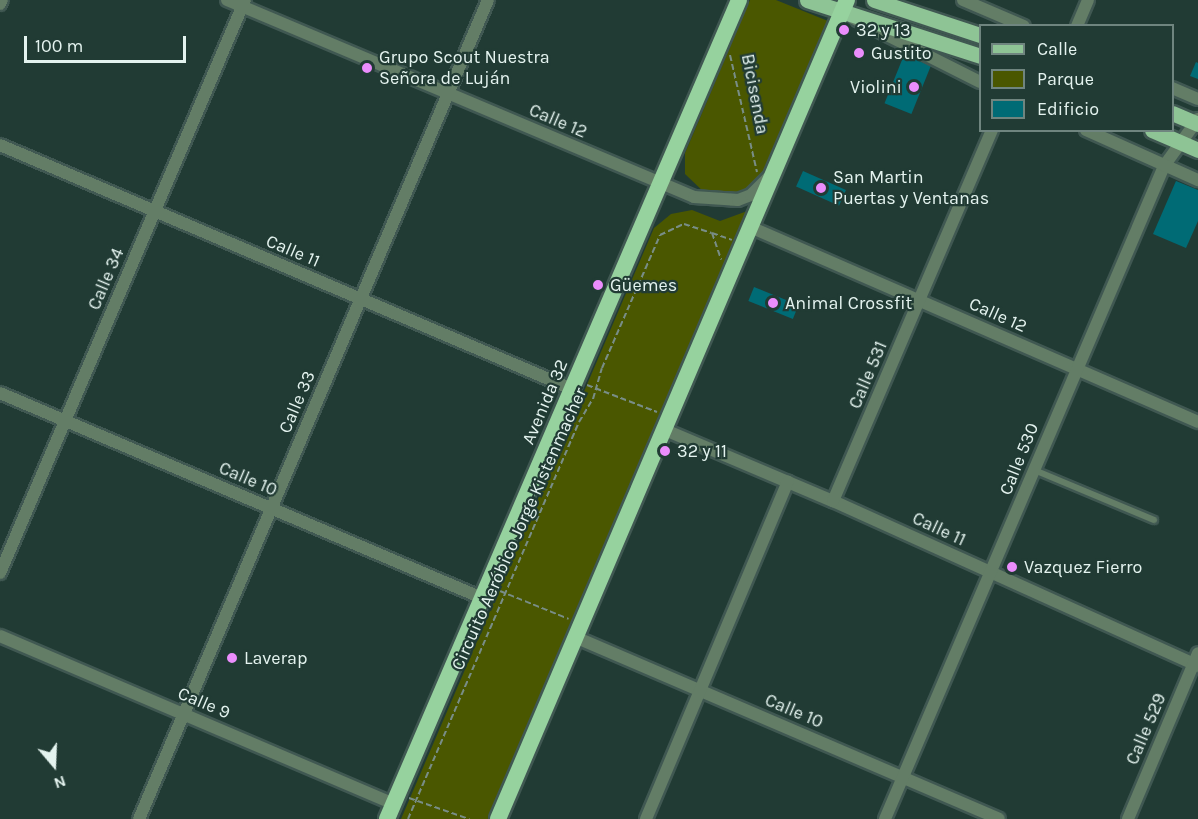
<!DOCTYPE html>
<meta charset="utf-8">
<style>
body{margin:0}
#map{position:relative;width:1198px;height:819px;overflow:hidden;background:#213b34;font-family:Karla,sans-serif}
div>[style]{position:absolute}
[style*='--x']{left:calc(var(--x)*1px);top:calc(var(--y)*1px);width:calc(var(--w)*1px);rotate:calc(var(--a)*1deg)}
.green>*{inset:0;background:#4a5700}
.building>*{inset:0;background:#006b75;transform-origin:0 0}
.path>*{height:2px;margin-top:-1px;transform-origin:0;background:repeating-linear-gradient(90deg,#788d87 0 6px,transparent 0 9px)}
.roads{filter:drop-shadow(2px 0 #405852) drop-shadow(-2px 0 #405852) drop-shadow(0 2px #405852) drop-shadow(0 -2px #405852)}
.service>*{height:6px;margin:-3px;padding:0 3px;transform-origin:3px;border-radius:3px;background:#637d66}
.minor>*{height:12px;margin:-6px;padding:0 6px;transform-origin:6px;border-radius:6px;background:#637d66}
.tertiary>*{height:12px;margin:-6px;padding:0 6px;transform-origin:6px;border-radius:6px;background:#637d66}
.primary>*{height:15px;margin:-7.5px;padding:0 7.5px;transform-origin:7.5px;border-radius:7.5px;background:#8ec495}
.trunk>*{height:16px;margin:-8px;padding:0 8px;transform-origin:8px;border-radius:8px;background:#96d29e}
.dots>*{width:16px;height:16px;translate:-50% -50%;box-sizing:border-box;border:3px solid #213b34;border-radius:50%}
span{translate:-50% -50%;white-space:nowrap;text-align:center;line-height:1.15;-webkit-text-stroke:4.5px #213b34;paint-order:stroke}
.poi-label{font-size:18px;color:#e4f3ef}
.left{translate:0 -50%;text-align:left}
.right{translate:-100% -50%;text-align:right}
.street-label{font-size:18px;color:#e4f3ef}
.legend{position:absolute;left:979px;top:24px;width:195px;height:108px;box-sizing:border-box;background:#213b34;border:2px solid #6f857f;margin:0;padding:8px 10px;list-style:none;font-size:18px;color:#e4f3ef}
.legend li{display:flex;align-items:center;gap:12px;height:30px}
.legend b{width:30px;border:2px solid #6f857f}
.north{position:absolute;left:24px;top:735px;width:60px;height:60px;-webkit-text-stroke:4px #213b34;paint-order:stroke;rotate:161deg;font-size:16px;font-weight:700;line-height:24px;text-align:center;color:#e4f3ef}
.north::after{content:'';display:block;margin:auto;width:21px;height:27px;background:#e4f3ef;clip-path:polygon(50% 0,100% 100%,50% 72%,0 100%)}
.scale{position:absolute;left:24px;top:36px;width:162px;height:27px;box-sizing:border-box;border:3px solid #e4f3ef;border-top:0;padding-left:8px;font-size:18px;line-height:21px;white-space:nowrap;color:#e4f3ef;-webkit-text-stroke:4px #213b34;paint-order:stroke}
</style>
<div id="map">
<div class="green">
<i style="clip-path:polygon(750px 0,776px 0,828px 21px,760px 186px,738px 195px,707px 195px,685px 174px,685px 153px)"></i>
<i style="clip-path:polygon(692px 210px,720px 221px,750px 210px,492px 819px,401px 819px,654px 228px,671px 214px)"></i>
</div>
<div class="building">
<i style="left:904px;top:55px;width:29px;height:52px;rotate:22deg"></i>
<i style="clip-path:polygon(1196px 62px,1198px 63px,1198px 79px,1190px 76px)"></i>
<i style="left:803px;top:171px;width:47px;height:17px;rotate:24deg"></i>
<i style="clip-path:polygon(1176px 181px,1198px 190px,1198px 221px,1186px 248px,1153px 234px)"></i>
<i style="left:754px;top:287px;width:48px;height:15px;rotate:22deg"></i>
</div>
<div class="path">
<i style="--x:730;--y:55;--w:120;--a:77"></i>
<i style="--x:712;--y:233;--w:21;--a:19"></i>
<i style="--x:587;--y:385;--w:75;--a:21.1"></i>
<i style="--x:500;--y:591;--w:74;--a:22.1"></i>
<i style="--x:409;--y:798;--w:64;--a:19.3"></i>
<i style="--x:408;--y:819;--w:432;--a:-66.7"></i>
<i style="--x:579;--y:422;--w:27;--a:-59"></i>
<i style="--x:593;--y:399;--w:32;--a:-74"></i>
<i style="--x:602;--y:368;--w:145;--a:-66.4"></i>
<i style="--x:660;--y:235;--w:26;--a:-25"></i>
<i style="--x:684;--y:224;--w:29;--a:18"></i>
<i style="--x:712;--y:233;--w:28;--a:71"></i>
</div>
<div class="roads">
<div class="service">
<i style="--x:1034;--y:470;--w:130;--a:22.6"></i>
</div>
<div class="minor">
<i style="--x:227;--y:0;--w:507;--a:22.87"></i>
<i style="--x:694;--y:197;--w:44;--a:3.9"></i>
<i style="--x:738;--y:200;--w:14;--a:-21"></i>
<i style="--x:751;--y:195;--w:24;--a:-45"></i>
<i style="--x:0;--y:4;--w:4;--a:-63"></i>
<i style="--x:1077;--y:26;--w:28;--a:-67"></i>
<i style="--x:0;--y:145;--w:622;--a:23.1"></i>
<i style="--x:750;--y:227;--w:489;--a:23.5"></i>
<i style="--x:0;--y:393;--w:524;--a:23.04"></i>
<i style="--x:663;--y:429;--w:185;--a:23"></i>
<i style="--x:833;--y:501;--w:401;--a:24.3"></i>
<i style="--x:833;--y:501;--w:404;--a:-66.8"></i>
<i style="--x:0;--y:573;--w:623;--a:-66.85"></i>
<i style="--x:0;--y:636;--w:428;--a:23.1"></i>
<i style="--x:575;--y:637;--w:461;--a:23.2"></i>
<i style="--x:139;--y:819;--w:890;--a:-66.92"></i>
<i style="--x:646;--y:819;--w:366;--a:-67.2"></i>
<i style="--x:885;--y:819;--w:710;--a:-66.86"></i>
<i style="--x:1164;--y:166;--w:58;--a:-54.1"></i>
<i style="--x:1128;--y:819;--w:180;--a:-67.1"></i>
</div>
<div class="tertiary">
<i style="--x:963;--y:0;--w:66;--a:23.1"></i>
<i style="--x:853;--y:18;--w:142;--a:26.7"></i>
<i style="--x:1172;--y:88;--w:28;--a:23"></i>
<i style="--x:1086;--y:130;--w:123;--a:24.1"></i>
</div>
<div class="primary">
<i style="--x:807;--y:0;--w:182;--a:17.9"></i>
<i style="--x:874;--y:0;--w:112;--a:18.3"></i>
<i style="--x:1172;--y:113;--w:28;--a:23"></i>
<i style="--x:1152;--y:130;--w:50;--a:23.5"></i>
</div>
<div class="trunk">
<i style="--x:387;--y:819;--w:891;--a:-66.74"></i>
<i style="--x:498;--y:819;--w:890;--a:-66.92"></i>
</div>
</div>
<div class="dots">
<i style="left:844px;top:30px;background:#eb8dfc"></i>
<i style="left:859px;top:53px;background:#eb8dfc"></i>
<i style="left:367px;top:68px;background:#eb8dfc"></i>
<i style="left:914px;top:87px;background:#eb8dfc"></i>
<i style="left:821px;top:188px;background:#eb8dfc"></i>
<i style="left:598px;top:285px;background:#eb8dfc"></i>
<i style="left:773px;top:303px;background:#eb8dfc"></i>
<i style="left:665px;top:451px;background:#eb8dfc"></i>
<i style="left:1012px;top:567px;background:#eb8dfc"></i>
<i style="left:232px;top:658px;background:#eb8dfc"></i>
</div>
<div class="poi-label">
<span class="left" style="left:856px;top:30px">32 y 13</span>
<span class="left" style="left:871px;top:53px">Gustito</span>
<span class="left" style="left:379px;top:68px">Grupo Scout Nuestra<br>Señora de Luján</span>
<span class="right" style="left:902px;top:87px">Violini</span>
<span class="left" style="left:833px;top:188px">San Martin<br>Puertas y Ventanas</span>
<span class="left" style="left:610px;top:285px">Güemes</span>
<span class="left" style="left:785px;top:303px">Animal Crossfit</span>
<span class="left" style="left:677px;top:451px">32 y 11</span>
<span class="left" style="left:1024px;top:567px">Vazquez Fierro</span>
<span class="left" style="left:244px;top:658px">Laverap</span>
</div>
<div class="street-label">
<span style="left:755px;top:94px;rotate:79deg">Bicisenda</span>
<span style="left:558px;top:121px;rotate:23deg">Calle 12</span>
<span style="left:293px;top:251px;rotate:23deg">Calle 11</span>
<span style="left:106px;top:279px;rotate:-67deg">Calle 34</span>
<span style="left:998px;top:315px;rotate:24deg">Calle 12</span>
<span style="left:868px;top:375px;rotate:-67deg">Calle 531</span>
<span style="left:297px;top:402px;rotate:-67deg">Calle 33</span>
<span style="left:545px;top:402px;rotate:-67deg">Avenida 32</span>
<span style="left:1019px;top:459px;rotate:-68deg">Calle 530</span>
<span style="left:248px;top:479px;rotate:23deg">Calle 10</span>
<span style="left:519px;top:529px;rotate:-66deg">Circuito Aeróbico Jorge Kistenmacher</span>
<span style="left:939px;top:529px;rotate:25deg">Calle 11</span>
<span style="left:204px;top:703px;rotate:23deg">Calle 9</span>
<span style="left:794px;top:711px;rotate:23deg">Calle 10</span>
<span style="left:1146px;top:729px;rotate:-67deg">Calle 529</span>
</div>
<ul class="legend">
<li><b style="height:8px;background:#8ec495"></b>Calle</li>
<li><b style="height:16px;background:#4a5700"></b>Parque</li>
<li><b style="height:16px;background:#006b75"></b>Edificio</li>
</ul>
<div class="north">N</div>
<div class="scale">100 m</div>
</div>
